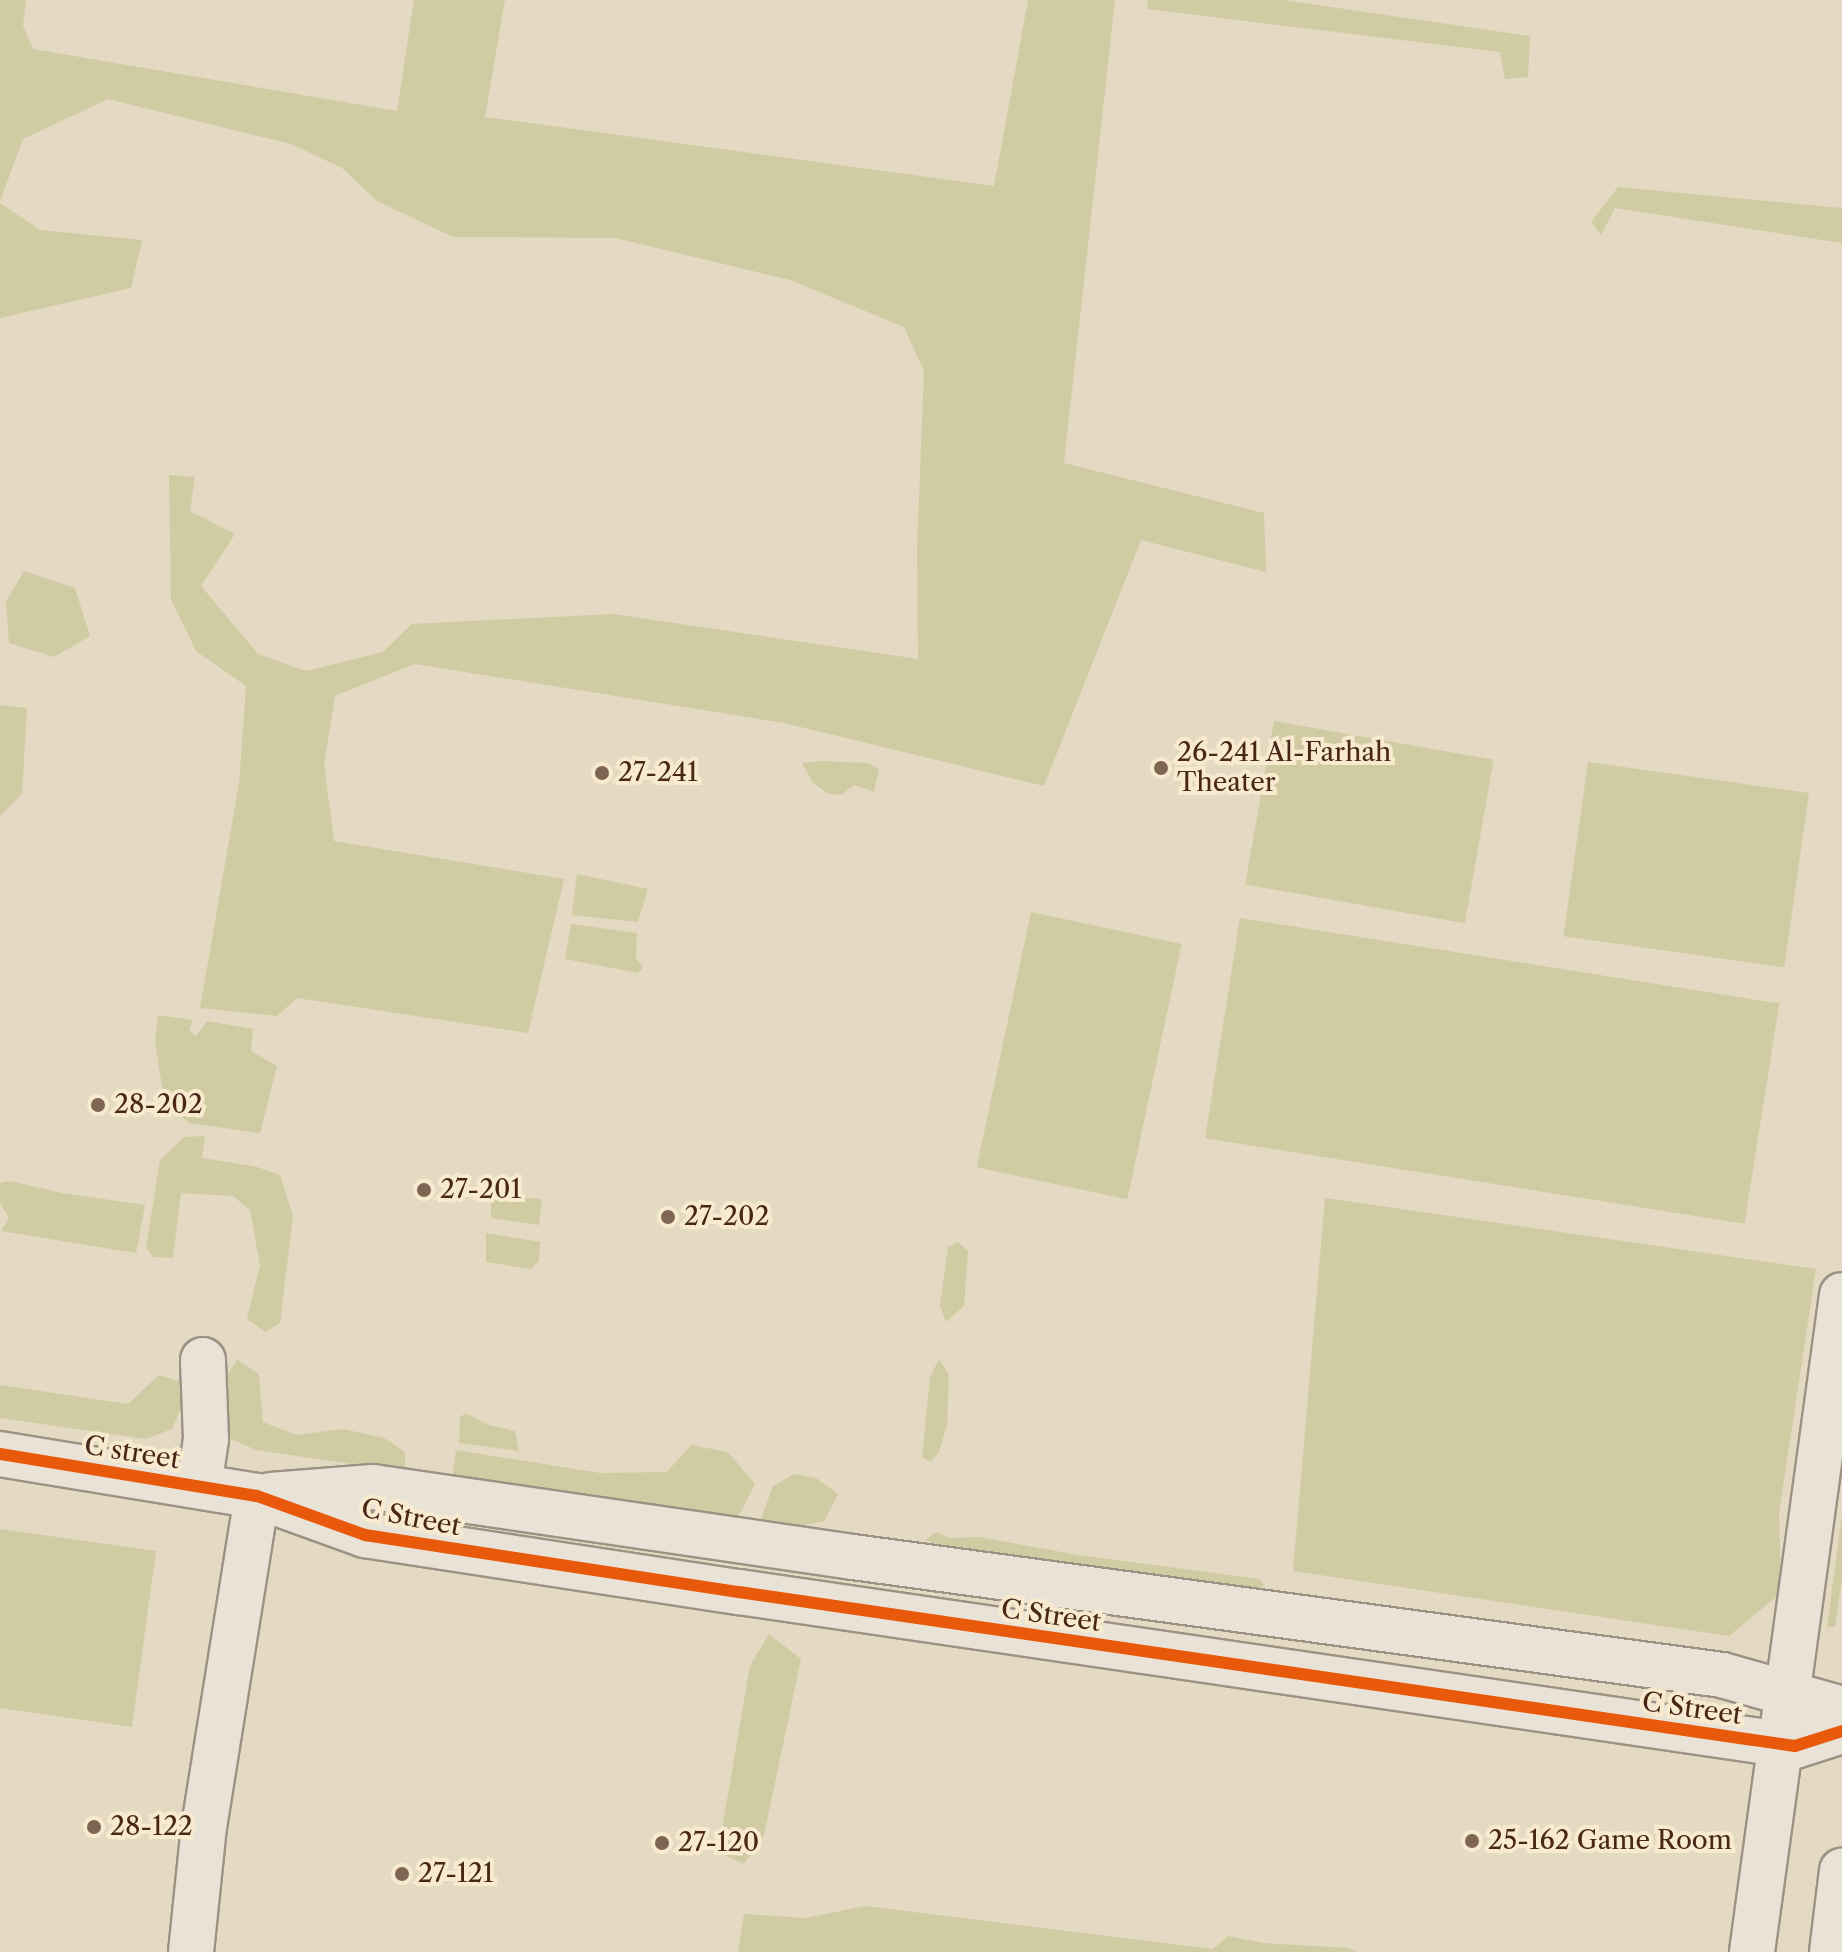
<!DOCTYPE html>
<style>
body{margin:0}
#map{position:relative;width:1842px;height:1952px;overflow:hidden;background:#e4d9c2;font-family:"Libre Caslon Text",serif}
div>[style]{position:absolute}
[style*='--x']{left:calc(var(--x)*1px);top:calc(var(--y)*1px);width:calc(var(--w)*1px);rotate:calc(var(--a)*1deg)}
.green>*{inset:0;background:#d0cba3;transform-origin:0 0}
.roads{filter:drop-shadow(2px 0 #9c9283) drop-shadow(-2px 0 #9c9283) drop-shadow(0 2px #9c9283) drop-shadow(0 -2px #9c9283)}
.minor>*{height:44px;margin:-22px;padding:0 22px;transform-origin:22px;border-radius:22px;background:#e9e3d7}
.cycleway>*{height:12px;margin:-6px;padding:0 6px;transform-origin:6px;border-radius:6px;background:#e8590c}
.dots>*{width:22px;height:22px;translate:-50% -50%;box-sizing:border-box;border:4px solid #f7eace;border-radius:50%}
span{translate:-50% -50%;white-space:nowrap;text-align:center;line-height:1.15;-webkit-text-stroke:8px #f7eace;paint-order:stroke}
.poi-label{font-size:26px;color:#482618}
.left{translate:0 -50%;text-align:left}
.street-label{font-size:26px;color:#482618}
</style>
<div id="map">
<div class="green">
<i style="clip-path:polygon(0 0,26px 0,23px 26px,33px 49px,397px 111px,414px 0,505px 0,485px 117px,994px 186px,1028px 0,1115px 0,1064px 463px,1264px 513px,1266px 572px,1141px 540px,1044px 786px,784px 723px,415px 664px,335px 696px,324px 764px,334px 841px,564px 879px,528px 1033px,297px 998px,277px 1016px,200px 1008px,239px 783px,246px 686px,196px 651px,171px 599px,169px 475px,195px 477px,190px 511px,235px 534px,201px 586px,258px 654px,306px 671px,383px 652px,412px 624px,613px 614px,918px 659px,917px 549px,924px 371px,904px 327px,790px 280px,615px 238px,453px 237px,377px 201px,342px 168px,291px 144px,108px 99px,23px 139px,0 201px)"></i>
<i style="clip-path:polygon(1147px 0,1283px 0,1530px 36px,1528px 77px,1505px 79px,1500px 52px,1148px 9px)"></i>
<i style="clip-path:polygon(1618px 187px,1842px 208px,1842px 243px,1615px 208px,1601px 235px,1591px 222px)"></i>
<i style="clip-path:polygon(0 203px,40px 230px,142px 240px,131px 288px,0 318px)"></i>
<i style="clip-path:polygon(24px 571px,75px 588px,90px 636px,54px 657px,9px 643px,6px 602px)"></i>
<i style="clip-path:polygon(0 705px,27px 708px,22px 794px,0 816px)"></i>
<i style="left:1274px;top:721px;width:223px;height:166px;rotate:10deg"></i>
<i style="clip-path:polygon(821px 761px,868px 763px,879px 769px,874px 792px,854px 785px,841px 795px,829px 794px,813px 783px,802px 763px)"></i>
<i style="left:1588px;top:762px;width:223px;height:176px;rotate:8deg"></i>
<i style="clip-path:polygon(577px 874px,648px 889px,638px 922px,572px 915px)"></i>
<i style="left:1031px;top:912px;width:154px;height:261px;rotate:12deg"></i>
<i style="left:1240px;top:918px;width:546px;height:223px;rotate:9deg"></i>
<i style="clip-path:polygon(571px 924px,637px 933px,636px 959px,643px 967px,638px 973px,565px 959px)"></i>
<i style="clip-path:polygon(158px 1015px,193px 1020px,189px 1030px,196px 1036px,207px 1021px,253px 1029px,251px 1051px,277px 1066px,260px 1133px,189px 1123px,164px 1099px,155px 1042px)"></i>
<i style="clip-path:polygon(205px 1136px,202px 1158px,257px 1167px,280px 1175px,293px 1216px,280px 1323px,265px 1332px,247px 1319px,260px 1265px,250px 1210px,233px 1196px,181px 1193px,173px 1258px,153px 1257px,146px 1247px,160px 1160px,184px 1137px)"></i>
<i style="clip-path:polygon(10px 1181px,62px 1193px,145px 1205px,136px 1253px,1px 1231px,9px 1218px,0 1203px,0 1183px)"></i>
<i style="clip-path:polygon(491px 1196px,542px 1199px,539px 1225px,491px 1218px)"></i>
<i style="clip-path:polygon(1325px 1198px,1816px 1269px,1779px 1513px,1781px 1593px,1729px 1636px,1293px 1571px)"></i>
<i style="clip-path:polygon(486px 1233px,540px 1242px,539px 1261px,531px 1269px,486px 1262px)"></i>
<i style="clip-path:polygon(958px 1242px,968px 1251px,964px 1306px,946px 1322px,940px 1306px,948px 1247px)"></i>
<i style="clip-path:polygon(939px 1359px,949px 1375px,947px 1425px,939px 1452px,931px 1462px,922px 1457px,930px 1377px)"></i>
<i style="clip-path:polygon(237px 1360px,259px 1374px,263px 1422px,296px 1435px,343px 1429px,384px 1438px,405px 1452px,405px 1471px,392px 1477px,352px 1464px,256px 1450px,224px 1436px,222px 1384px)"></i>
<i style="clip-path:polygon(159px 1375px,191px 1385px,172px 1429px,146px 1439px,0 1418px,0 1385px,128px 1404px)"></i>
<i style="clip-path:polygon(466px 1413px,489px 1425px,515px 1431px,519px 1451px,459px 1443px,460px 1417px)"></i>
<i style="clip-path:polygon(691px 1445px,728px 1452px,755px 1484px,736px 1521px,718px 1514px,678px 1513px,452px 1481px,456px 1450px,600px 1473px,667px 1472px)"></i>
<i style="clip-path:polygon(794px 1474px,816px 1478px,838px 1494px,824px 1521px,804px 1525px,761px 1519px,773px 1486px)"></i>
<i style="clip-path:polygon(1842px 1514px,1842px 1579px,1835px 1627px,1827px 1627px)"></i>
<i style="clip-path:polygon(0 1529px,156px 1551px,132px 1727px,0 1708px)"></i>
<i style="clip-path:polygon(936px 1532px,949px 1538px,979px 1537px,1078px 1555px,1260px 1579px,1264px 1585px,1254px 1592px,945px 1547px,925px 1540px)"></i>
<i style="clip-path:polygon(769px 1634px,801px 1659px,764px 1835px,744px 1864px,718px 1852px,750px 1666px)"></i>
<i style="clip-path:polygon(865px 1906px,1213px 1949px,1228px 1936px,1263px 1943px,1349px 1948px,1357px 1952px,738px 1952px,744px 1914px,806px 1918px)"></i>
</div>
<div class="roads">
<div class="minor">
<i style="--x:0;--y:1454;--w:260;--a:9.3"></i>
<i style="--x:257;--y:1496;--w:115;--a:19.9"></i>
<i style="--x:365;--y:1535;--w:378;--a:8.7"></i>
<i style="--x:739;--y:1592;--w:1067;--a:8.3"></i>
<i style="--x:1795;--y:1746;--w:49;--a:-17.7"></i>
<i style="--x:199;--y:1486;--w:48;--a:-81.5"></i>
<i style="--x:206;--y:1439;--w:79;--a:-92.2"></i>
<i style="--x:271;--y:1495;--w:102;--a:-4.5"></i>
<i style="--x:373;--y:1487;--w:485;--a:8.3"></i>
<i style="--x:853;--y:1557;--w:877;--a:7.73"></i>
<i style="--x:1722;--y:1675;--w:125;--a:15.8"></i>
<i style="--x:191;--y:1952;--w:126;--a:-84.1"></i>
<i style="--x:204;--y:1827;--w:335;--a:-80.9"></i>
<i style="--x:1752;--y:1952;--w:663;--a:-82.2"></i>
<i style="--x:1832;--y:1952;--w:82;--a:-83"></i>
</div>
</div>
<div class="cycleway">
<i style="--x:0;--y:1454;--w:260;--a:9.3"></i>
<i style="--x:257;--y:1496;--w:115;--a:19.9"></i>
<i style="--x:365;--y:1535;--w:378;--a:8.7"></i>
<i style="--x:739;--y:1592;--w:1067;--a:8.3"></i>
<i style="--x:1795;--y:1746;--w:49;--a:-17.7"></i>
</div>
<div class="dots">
<i style="left:1161px;top:768px;background:#7f6554"></i>
<i style="left:602px;top:773px;background:#7f6554"></i>
<i style="left:98px;top:1105px;background:#7f6554"></i>
<i style="left:424px;top:1190px;background:#7f6554"></i>
<i style="left:668px;top:1217px;background:#7f6554"></i>
<i style="left:94px;top:1827px;background:#7f6554"></i>
<i style="left:1472px;top:1841px;background:#7f6554"></i>
<i style="left:662px;top:1843px;background:#7f6554"></i>
<i style="left:402px;top:1874px;background:#7f6554"></i>
</div>
<div class="poi-label">
<span class="left" style="left:1177px;top:768px">26-241 Al-Farhah<br>Theater</span>
<span class="left" style="left:618px;top:773px">27-241</span>
<span class="left" style="left:114px;top:1105px">28-202</span>
<span class="left" style="left:440px;top:1190px">27-201</span>
<span class="left" style="left:684px;top:1217px">27-202</span>
<span class="left" style="left:110px;top:1827px">28-122</span>
<span class="left" style="left:1488px;top:1841px">25-162 Game Room</span>
<span class="left" style="left:678px;top:1843px">27-120</span>
<span class="left" style="left:418px;top:1874px">27-121</span>
</div>
<div class="street-label">
<span style="left:132px;top:1453px;rotate:9deg">C street</span>
<span style="left:411px;top:1518px;rotate:11deg">C Street</span>
<span style="left:1051px;top:1616px;rotate:8deg">C Street</span>
<span style="left:1692px;top:1709px;rotate:8deg">C Street</span>
</div>
</div>
